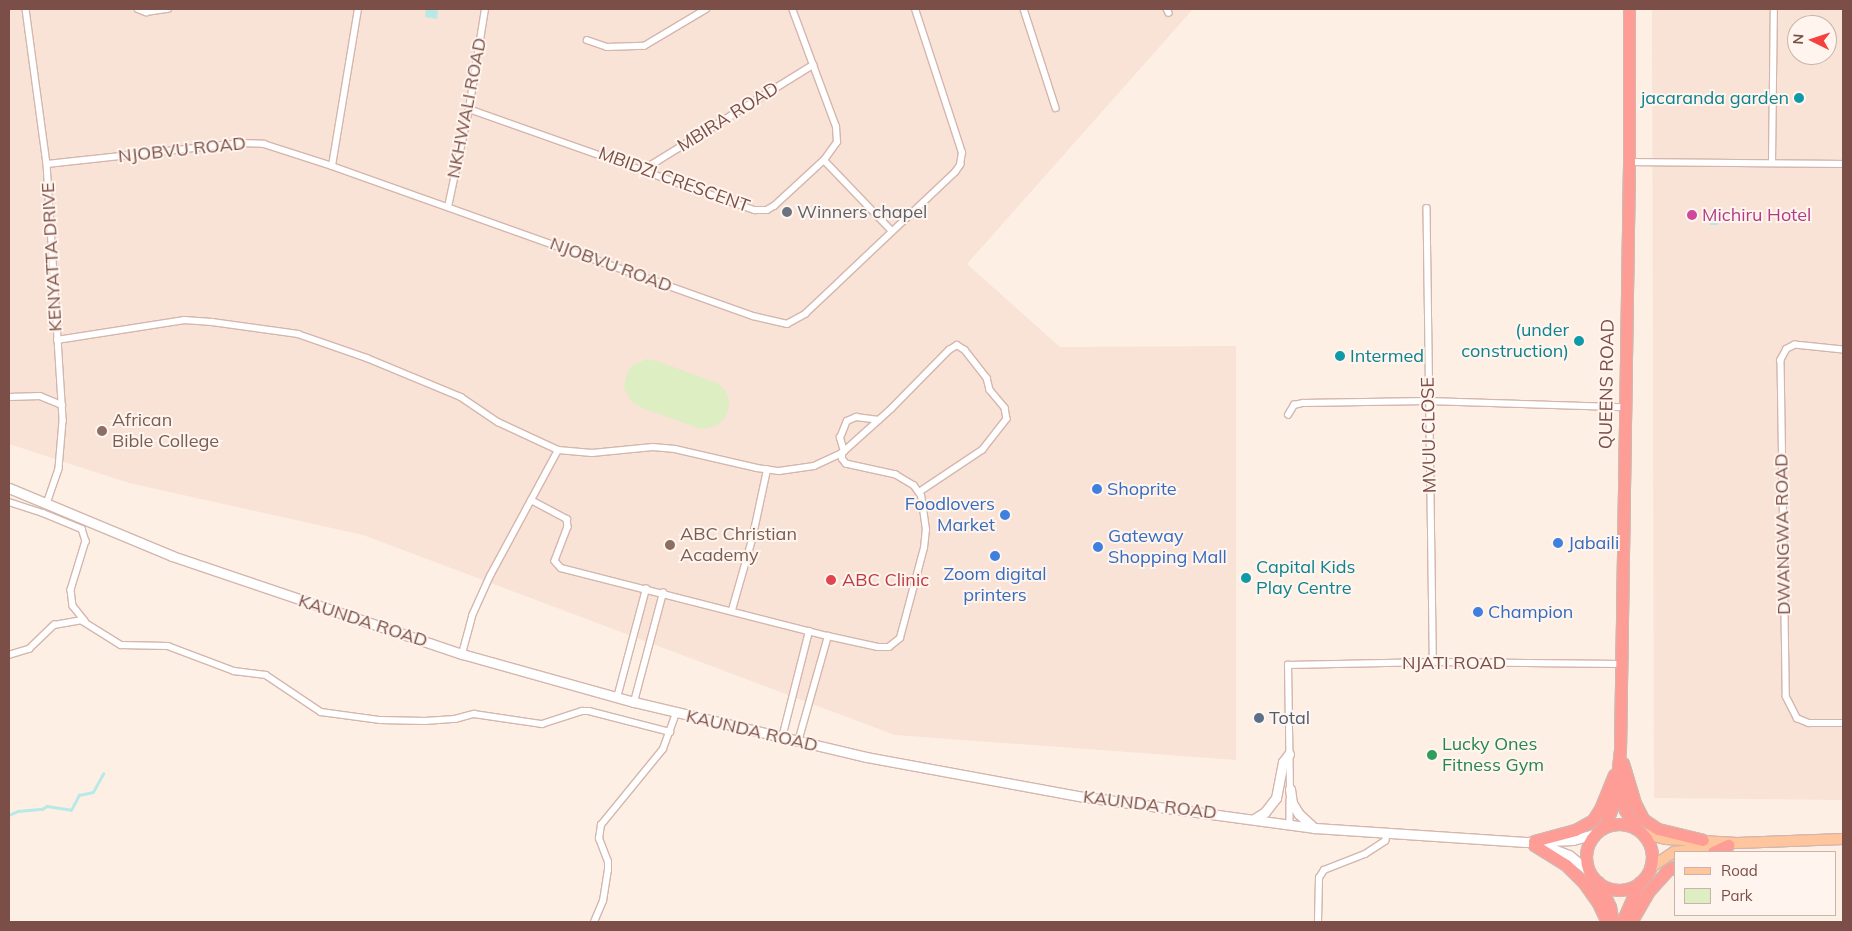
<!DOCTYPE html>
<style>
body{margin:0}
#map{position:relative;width:1852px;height:931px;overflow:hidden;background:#feefe5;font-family:Mulish,sans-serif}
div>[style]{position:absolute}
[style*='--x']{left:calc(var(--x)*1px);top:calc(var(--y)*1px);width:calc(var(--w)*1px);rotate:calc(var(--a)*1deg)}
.residential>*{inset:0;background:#f9e2d6}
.green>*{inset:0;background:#ddeec2}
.water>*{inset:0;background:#b7eae7}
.stream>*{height:2.5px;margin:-1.25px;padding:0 1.25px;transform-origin:1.25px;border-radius:1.25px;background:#b7eae7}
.roads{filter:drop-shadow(1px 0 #d4b6ad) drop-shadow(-1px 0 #d4b6ad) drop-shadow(0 1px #d4b6ad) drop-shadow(0 -1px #d4b6ad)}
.street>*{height:5.5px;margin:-2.75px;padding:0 2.75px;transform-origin:2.75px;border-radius:2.75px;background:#fff}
.secondary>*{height:9px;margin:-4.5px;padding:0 4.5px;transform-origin:4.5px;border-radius:4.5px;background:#fff}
.primary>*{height:10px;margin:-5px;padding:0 5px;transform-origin:5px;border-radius:5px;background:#ffc59c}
.highway>*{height:11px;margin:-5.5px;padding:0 5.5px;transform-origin:5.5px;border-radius:5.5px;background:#fe9c96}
.highway>.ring{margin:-5.5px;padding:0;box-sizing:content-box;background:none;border:11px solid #fe9c96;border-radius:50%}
.dots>*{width:14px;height:14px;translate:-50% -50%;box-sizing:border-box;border:2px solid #fff5ee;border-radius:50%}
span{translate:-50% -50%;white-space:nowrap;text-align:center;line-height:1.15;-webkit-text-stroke:4px #fff5ee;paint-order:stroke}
.culture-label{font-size:18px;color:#0d838f}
.right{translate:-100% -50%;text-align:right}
.left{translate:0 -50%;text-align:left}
.street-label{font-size:18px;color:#7b4f47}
.worship-label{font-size:18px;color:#5b616d}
.hotel-label{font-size:18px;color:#b23c85}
.education-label{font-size:18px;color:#785e54}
.shop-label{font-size:18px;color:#366cbe}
.health-label{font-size:18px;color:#be3a42}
.service-label{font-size:18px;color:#4e5e75}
.leisure-label{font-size:18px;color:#27864d}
.frame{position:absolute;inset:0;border:10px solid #7b4f47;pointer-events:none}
.legend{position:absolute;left:1674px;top:851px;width:162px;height:65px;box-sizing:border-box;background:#fff5ee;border:1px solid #cab3ab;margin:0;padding:6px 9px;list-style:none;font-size:15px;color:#7b4f47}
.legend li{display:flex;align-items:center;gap:10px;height:25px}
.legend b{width:25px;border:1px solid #cab3ab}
.north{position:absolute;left:1787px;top:15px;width:50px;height:50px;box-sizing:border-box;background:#fff5ee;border:1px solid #cab3ab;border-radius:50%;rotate:274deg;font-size:14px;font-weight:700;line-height:20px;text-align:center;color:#7b4f47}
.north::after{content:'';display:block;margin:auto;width:18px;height:22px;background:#f4413f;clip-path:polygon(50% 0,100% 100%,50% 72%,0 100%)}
</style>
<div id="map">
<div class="residential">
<i style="clip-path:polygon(9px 9px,1193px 9px,967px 264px,1060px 347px,1236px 346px,1236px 760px,895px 735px,363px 535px,129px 483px,9px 444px)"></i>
<i style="clip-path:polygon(evenodd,1652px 9px,1843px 9px,1843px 800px,1654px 798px,1652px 9px,1797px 25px,1827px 25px,1827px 55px,1797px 55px,1797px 25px)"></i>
</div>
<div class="green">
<i style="clip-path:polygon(647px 359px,657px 361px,717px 383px,725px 390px,729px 400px,728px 410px,724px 419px,716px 426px,701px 429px,640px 407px,632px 402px,624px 388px,627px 373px,633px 365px)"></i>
</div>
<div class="water">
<i style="clip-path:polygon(426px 9px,438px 9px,437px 19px,425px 17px)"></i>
<i style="clip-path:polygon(1712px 207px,1719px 208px,1718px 225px,1710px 225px)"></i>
</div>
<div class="stream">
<i style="--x:9;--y:815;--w:10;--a:-24"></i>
<i style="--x:18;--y:811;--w:24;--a:-5"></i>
<i style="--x:42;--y:809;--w:6;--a:-31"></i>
<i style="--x:47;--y:806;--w:24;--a:9"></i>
<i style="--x:71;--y:810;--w:17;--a:-62"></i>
<i style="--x:79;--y:795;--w:14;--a:-12"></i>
<i style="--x:93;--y:792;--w:21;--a:-61"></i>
</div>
<div class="roads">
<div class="street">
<i style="--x:26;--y:9;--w:156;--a:82.3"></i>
<i style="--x:47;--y:164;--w:257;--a:86.4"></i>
<i style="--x:63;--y:421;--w:48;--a:94.8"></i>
<i style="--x:59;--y:469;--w:37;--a:109"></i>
<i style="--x:138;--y:9;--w:9;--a:21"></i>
<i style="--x:146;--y:12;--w:22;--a:-8"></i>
<i style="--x:1024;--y:9;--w:104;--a:72.1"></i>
<i style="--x:1167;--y:9;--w:4;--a:63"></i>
<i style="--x:587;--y:40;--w:21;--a:19"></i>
<i style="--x:607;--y:47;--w:37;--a:-2"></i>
<i style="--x:644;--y:46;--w:72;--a:-30.8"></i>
<i style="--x:469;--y:109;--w:303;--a:19.5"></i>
<i style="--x:755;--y:210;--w:12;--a:0"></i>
<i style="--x:767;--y:210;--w:8;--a:-30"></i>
<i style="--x:774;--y:206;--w:68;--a:-42.6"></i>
<i style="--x:824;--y:160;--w:22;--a:-54"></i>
<i style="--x:837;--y:142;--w:15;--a:-94"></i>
<i style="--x:836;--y:127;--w:126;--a:-110.4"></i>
<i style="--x:824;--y:160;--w:98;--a:46.2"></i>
<i style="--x:1629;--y:162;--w:214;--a:0.5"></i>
<i style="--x:1772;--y:162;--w:153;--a:-89.3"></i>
<i style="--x:47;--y:164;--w:195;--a:-6.2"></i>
<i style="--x:241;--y:143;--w:23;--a:2"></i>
<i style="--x:264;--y:144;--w:71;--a:17.9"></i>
<i style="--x:332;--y:166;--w:447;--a:19.6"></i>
<i style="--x:753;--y:316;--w:35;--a:13"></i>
<i style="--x:787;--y:324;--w:21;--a:-29"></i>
<i style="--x:805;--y:314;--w:207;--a:-43.4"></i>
<i style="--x:955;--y:172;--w:9;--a:-54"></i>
<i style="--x:960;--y:165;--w:12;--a:-81"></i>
<i style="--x:962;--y:153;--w:151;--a:-108.1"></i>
<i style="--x:332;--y:166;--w:159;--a:-80.6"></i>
<i style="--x:643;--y:170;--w:200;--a:-31.7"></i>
<i style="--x:448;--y:207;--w:100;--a:-77.9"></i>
<i style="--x:469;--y:109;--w:101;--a:-80.9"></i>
<i style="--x:1427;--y:208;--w:454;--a:89.2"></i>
<i style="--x:57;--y:340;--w:129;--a:-8.9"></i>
<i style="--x:184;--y:320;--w:28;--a:4"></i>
<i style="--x:212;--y:322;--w:87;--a:7.9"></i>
<i style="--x:298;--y:334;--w:73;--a:19.2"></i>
<i style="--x:367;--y:358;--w:102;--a:22.5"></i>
<i style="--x:461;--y:397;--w:45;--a:34"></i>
<i style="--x:498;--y:422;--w:66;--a:25"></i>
<i style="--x:558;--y:450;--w:34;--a:5"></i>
<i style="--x:592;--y:453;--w:61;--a:-5.6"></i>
<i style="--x:653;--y:447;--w:22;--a:5"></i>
<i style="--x:675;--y:449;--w:84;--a:13"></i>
<i style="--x:757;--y:468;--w:22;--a:8"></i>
<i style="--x:779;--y:471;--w:35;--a:-8"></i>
<i style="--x:814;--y:466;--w:31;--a:-25"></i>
<i style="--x:842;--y:453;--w:66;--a:-41.9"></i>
<i style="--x:891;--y:409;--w:83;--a:-45.5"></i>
<i style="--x:949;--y:350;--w:9;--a:-32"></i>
<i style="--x:957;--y:345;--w:9;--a:32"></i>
<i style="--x:965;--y:350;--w:36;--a:52"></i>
<i style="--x:987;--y:378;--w:12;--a:76"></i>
<i style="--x:990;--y:390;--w:23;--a:50"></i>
<i style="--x:1005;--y:408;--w:11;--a:80"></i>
<i style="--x:1007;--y:419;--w:39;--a:128"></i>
<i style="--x:983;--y:450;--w:76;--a:146.3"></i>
<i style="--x:1843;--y:350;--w:48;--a:-174.1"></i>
<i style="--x:1795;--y:345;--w:9;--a:153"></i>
<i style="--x:1787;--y:349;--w:13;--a:119"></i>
<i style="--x:1781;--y:360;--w:336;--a:89.1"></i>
<i style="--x:1786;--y:696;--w:25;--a:63"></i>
<i style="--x:1797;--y:718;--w:13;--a:23"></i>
<i style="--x:1809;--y:723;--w:34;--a:0"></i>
<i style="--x:9;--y:397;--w:31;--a:-2"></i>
<i style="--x:40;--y:396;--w:24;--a:22"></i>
<i style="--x:1288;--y:415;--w:12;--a:-59"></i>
<i style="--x:1294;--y:405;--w:9;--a:-13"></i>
<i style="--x:1303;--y:403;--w:125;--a:-0.9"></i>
<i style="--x:1428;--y:401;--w:196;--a:1.8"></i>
<i style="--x:844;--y:452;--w:15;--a:-106"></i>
<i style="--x:840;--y:438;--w:18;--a:-68"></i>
<i style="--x:847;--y:421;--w:10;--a:-24"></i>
<i style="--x:856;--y:417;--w:23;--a:7"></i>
<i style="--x:531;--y:500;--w:41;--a:27.8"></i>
<i style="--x:567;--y:519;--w:8;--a:83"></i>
<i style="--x:568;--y:527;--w:36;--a:111"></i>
<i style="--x:555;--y:561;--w:9;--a:49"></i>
<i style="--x:561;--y:568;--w:276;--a:14.3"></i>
<i style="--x:828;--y:636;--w:51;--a:12.4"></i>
<i style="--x:878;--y:647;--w:11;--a:0"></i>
<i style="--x:889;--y:647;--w:14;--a:-39"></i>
<i style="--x:900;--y:638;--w:93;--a:-75.1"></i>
<i style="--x:924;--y:548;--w:18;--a:-84"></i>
<i style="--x:926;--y:530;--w:34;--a:-98"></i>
<i style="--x:921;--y:496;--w:12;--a:-125"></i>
<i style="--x:914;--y:486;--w:21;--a:-149"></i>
<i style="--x:896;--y:475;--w:51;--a:-167.6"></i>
<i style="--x:846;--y:464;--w:6;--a:-129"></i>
<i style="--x:842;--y:459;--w:6;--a:-90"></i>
<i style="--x:9;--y:502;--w:36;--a:18"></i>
<i style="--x:43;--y:513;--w:42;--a:22.3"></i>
<i style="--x:82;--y:529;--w:13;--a:72"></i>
<i style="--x:86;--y:541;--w:51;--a:107"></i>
<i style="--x:71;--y:590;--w:16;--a:83"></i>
<i style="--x:73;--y:606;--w:19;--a:51"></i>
<i style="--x:732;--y:610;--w:73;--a:-74.1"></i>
<i style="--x:752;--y:540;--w:72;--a:-77.9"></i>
<i style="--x:462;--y:654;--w:39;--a:-75"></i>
<i style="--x:472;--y:616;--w:44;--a:-65.8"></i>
<i style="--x:490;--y:576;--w:143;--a:-61.6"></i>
<i style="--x:9;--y:655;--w:21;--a:-17"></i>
<i style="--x:29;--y:649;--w:35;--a:-44"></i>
<i style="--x:54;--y:625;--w:27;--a:-10"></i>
<i style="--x:81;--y:620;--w:47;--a:32"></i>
<i style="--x:121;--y:645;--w:47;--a:1.2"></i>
<i style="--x:168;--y:646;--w:71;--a:20.7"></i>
<i style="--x:234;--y:671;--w:32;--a:7"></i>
<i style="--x:266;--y:675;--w:66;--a:33.9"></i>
<i style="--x:321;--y:712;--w:60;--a:7.7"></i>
<i style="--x:380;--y:720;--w:45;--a:1.3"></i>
<i style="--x:425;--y:721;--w:30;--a:-4"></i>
<i style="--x:455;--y:719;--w:20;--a:-15"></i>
<i style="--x:474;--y:714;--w:69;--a:8.4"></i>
<i style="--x:542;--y:724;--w:42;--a:-18"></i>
<i style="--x:582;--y:711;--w:7;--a:0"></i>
<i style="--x:589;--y:711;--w:84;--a:14.5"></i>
<i style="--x:617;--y:698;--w:113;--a:-75.1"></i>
<i style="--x:634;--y:702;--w:113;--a:-75.1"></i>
<i style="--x:782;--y:738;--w:110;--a:-75.8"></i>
<i style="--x:798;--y:742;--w:110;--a:-74.2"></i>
<i style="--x:1290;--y:791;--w:126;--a:-90.9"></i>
<i style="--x:1288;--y:665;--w:145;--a:-1.2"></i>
<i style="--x:1433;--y:662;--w:187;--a:0.6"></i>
<i style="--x:1290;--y:800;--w:25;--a:90"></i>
<i style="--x:594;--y:922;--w:23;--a:-67"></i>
<i style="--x:603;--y:901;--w:31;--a:-81"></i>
<i style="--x:608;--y:870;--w:8;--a:-90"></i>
<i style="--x:608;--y:862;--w:25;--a:-111"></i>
<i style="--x:599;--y:839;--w:14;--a:-82"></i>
<i style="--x:601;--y:825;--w:98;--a:-50.8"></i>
<i style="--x:663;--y:749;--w:38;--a:-70"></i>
<i style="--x:1318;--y:922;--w:44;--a:-88.7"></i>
<i style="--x:1319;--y:878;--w:9;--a:-58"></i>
<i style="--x:1324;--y:870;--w:44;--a:-21.3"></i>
<i style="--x:1365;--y:854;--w:24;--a:-33"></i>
<i style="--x:1385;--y:841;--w:7;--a:-74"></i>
</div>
<div class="secondary">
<i style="--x:9;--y:488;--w:177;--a:22.6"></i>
<i style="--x:172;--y:556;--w:306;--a:18.7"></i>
<i style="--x:462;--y:654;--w:179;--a:15.6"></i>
<i style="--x:634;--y:702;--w:238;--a:13.3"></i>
<i style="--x:866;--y:757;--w:223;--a:10.4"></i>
<i style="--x:1085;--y:797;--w:232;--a:7.7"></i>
<i style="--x:1315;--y:828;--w:211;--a:3.8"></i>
<i style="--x:1526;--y:842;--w:47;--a:-2.4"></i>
<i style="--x:1573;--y:840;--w:25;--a:-16"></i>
<i style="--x:1290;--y:789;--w:14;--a:82"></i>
<i style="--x:1292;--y:803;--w:13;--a:58"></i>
<i style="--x:1299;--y:814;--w:21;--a:43"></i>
<i style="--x:1254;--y:819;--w:13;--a:-32"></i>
<i style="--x:1265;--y:812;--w:18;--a:-52"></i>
<i style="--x:1276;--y:798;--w:37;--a:-79"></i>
<i style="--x:1283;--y:762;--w:10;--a:-53"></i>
<i style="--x:1536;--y:845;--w:12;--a:9"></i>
<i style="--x:1548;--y:847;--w:22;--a:21"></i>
<i style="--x:1569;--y:855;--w:27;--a:39"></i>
</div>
<div class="primary">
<i style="--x:1642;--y:833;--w:25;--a:14"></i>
<i style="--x:1666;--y:839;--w:71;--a:3.2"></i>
<i style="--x:1737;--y:843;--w:106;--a:-2.2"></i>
<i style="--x:1650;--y:868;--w:29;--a:-34"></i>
<i style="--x:1674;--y:852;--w:45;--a:-7.6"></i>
</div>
<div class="highway">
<i style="--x:1623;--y:763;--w:42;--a:73.3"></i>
<i style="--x:1635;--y:803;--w:18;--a:63"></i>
<i style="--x:1643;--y:819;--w:18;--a:34"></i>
<i style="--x:1658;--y:829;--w:46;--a:13.7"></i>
<i style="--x:1623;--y:775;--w:35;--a:87"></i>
<i style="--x:1625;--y:810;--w:21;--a:59"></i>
<i class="ring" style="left:1586px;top:824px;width:55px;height:55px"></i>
<i style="--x:1604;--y:827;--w:25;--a:-67"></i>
<i style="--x:1614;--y:804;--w:54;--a:-83.7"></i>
<i style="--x:1620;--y:750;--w:588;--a:-89.12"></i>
<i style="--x:1629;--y:162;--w:153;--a:-90"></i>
<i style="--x:1534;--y:841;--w:42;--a:-15"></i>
<i style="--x:1575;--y:830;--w:21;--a:-29"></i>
<i style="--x:1593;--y:820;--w:13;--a:-58"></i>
<i style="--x:1600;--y:809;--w:37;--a:-68"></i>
<i style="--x:1534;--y:845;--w:38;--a:32"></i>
<i style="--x:1566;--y:865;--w:25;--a:45"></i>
<i style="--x:1584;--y:883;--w:24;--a:55"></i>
<i style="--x:1598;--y:903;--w:21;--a:65"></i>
<i style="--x:1713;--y:852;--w:17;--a:-25"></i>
<i style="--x:1598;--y:882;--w:28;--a:64"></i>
<i style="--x:1610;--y:907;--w:15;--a:79"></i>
<i style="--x:1622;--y:922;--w:43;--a:-66.4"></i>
<i style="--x:1631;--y:922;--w:34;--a:-60"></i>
<i style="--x:1648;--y:892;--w:30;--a:-48"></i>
<i style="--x:1668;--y:870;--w:9;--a:-27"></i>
</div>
</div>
<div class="dots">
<i style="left:1799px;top:98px;background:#0f9aa8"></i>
<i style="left:787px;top:212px;background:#6b7280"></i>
<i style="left:1692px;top:215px;background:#d1479c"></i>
<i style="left:1579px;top:341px;background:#0f9aa8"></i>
<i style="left:1340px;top:356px;background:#0f9aa8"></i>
<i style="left:102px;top:431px;background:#8d6e63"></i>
<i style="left:1097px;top:489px;background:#3f7fe0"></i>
<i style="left:1005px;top:515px;background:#3f7fe0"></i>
<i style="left:1558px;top:543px;background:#3f7fe0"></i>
<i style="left:670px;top:545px;background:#8d6e63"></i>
<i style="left:1098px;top:547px;background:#3f7fe0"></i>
<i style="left:995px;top:556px;background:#3f7fe0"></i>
<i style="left:1246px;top:578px;background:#0f9aa8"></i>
<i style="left:831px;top:580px;background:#e0444e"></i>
<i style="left:1478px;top:612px;background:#3f7fe0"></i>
<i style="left:1259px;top:718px;background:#5c6f8a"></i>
<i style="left:1432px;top:755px;background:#2e9e5b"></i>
</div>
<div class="culture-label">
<span class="right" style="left:1789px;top:98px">jacaranda garden</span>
<span class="right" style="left:1569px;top:341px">(under<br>construction)</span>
<span class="left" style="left:1350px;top:356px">Intermed</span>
<span class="left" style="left:1256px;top:578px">Capital Kids<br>Play Centre</span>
</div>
<div class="street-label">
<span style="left:467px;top:108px;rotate:-79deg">NKHWALI ROAD</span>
<span style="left:728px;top:117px;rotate:-32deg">MBIRA ROAD</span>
<span style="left:182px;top:150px;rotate:-6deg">NJOBVU ROAD</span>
<span style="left:674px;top:180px;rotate:20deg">MBIDZI CRESCENT</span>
<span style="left:52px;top:257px;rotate:-93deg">KENYATTA DRIVE</span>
<span style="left:611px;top:265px;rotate:20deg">NJOBVU ROAD</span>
<span style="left:1607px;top:384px;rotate:-89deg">QUEENS ROAD</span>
<span style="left:1429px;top:435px;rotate:-91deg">MVUU CLOSE</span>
<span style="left:1783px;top:534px;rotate:-91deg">DWANGWA ROAD</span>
<span style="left:363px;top:621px;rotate:18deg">KAUNDA ROAD</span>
<span style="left:1454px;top:663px">NJATI ROAD</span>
<span style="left:752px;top:731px;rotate:13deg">KAUNDA ROAD</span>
<span style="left:1150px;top:805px;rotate:7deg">KAUNDA ROAD</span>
</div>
<div class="worship-label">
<span class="left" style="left:797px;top:212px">Winners chapel</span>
</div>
<div class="hotel-label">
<span class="left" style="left:1702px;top:215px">Michiru Hotel</span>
</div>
<div class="education-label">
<span class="left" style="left:112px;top:431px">African<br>Bible College</span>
<span class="left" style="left:680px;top:545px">ABC Christian<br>Academy</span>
</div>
<div class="shop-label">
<span class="left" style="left:1107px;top:489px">Shoprite</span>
<span class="right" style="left:995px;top:515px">Foodlovers<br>Market</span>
<span class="left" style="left:1108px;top:547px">Gateway<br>Shopping Mall</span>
<span class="left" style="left:1568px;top:543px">Jabaili</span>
<span style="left:995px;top:585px">Zoom digital<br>printers</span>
<span class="left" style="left:1488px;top:612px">Champion</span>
</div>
<div class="health-label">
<span class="left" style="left:842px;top:580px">ABC Clinic</span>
</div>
<div class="service-label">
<span class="left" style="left:1269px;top:718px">Total</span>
</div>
<div class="leisure-label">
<span class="left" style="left:1442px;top:755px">Lucky Ones<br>Fitness Gym</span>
</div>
<div class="frame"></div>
<ul class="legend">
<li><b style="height:6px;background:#ffc59c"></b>Road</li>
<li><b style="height:14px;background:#ddeec2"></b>Park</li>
</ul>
<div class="north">N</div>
</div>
